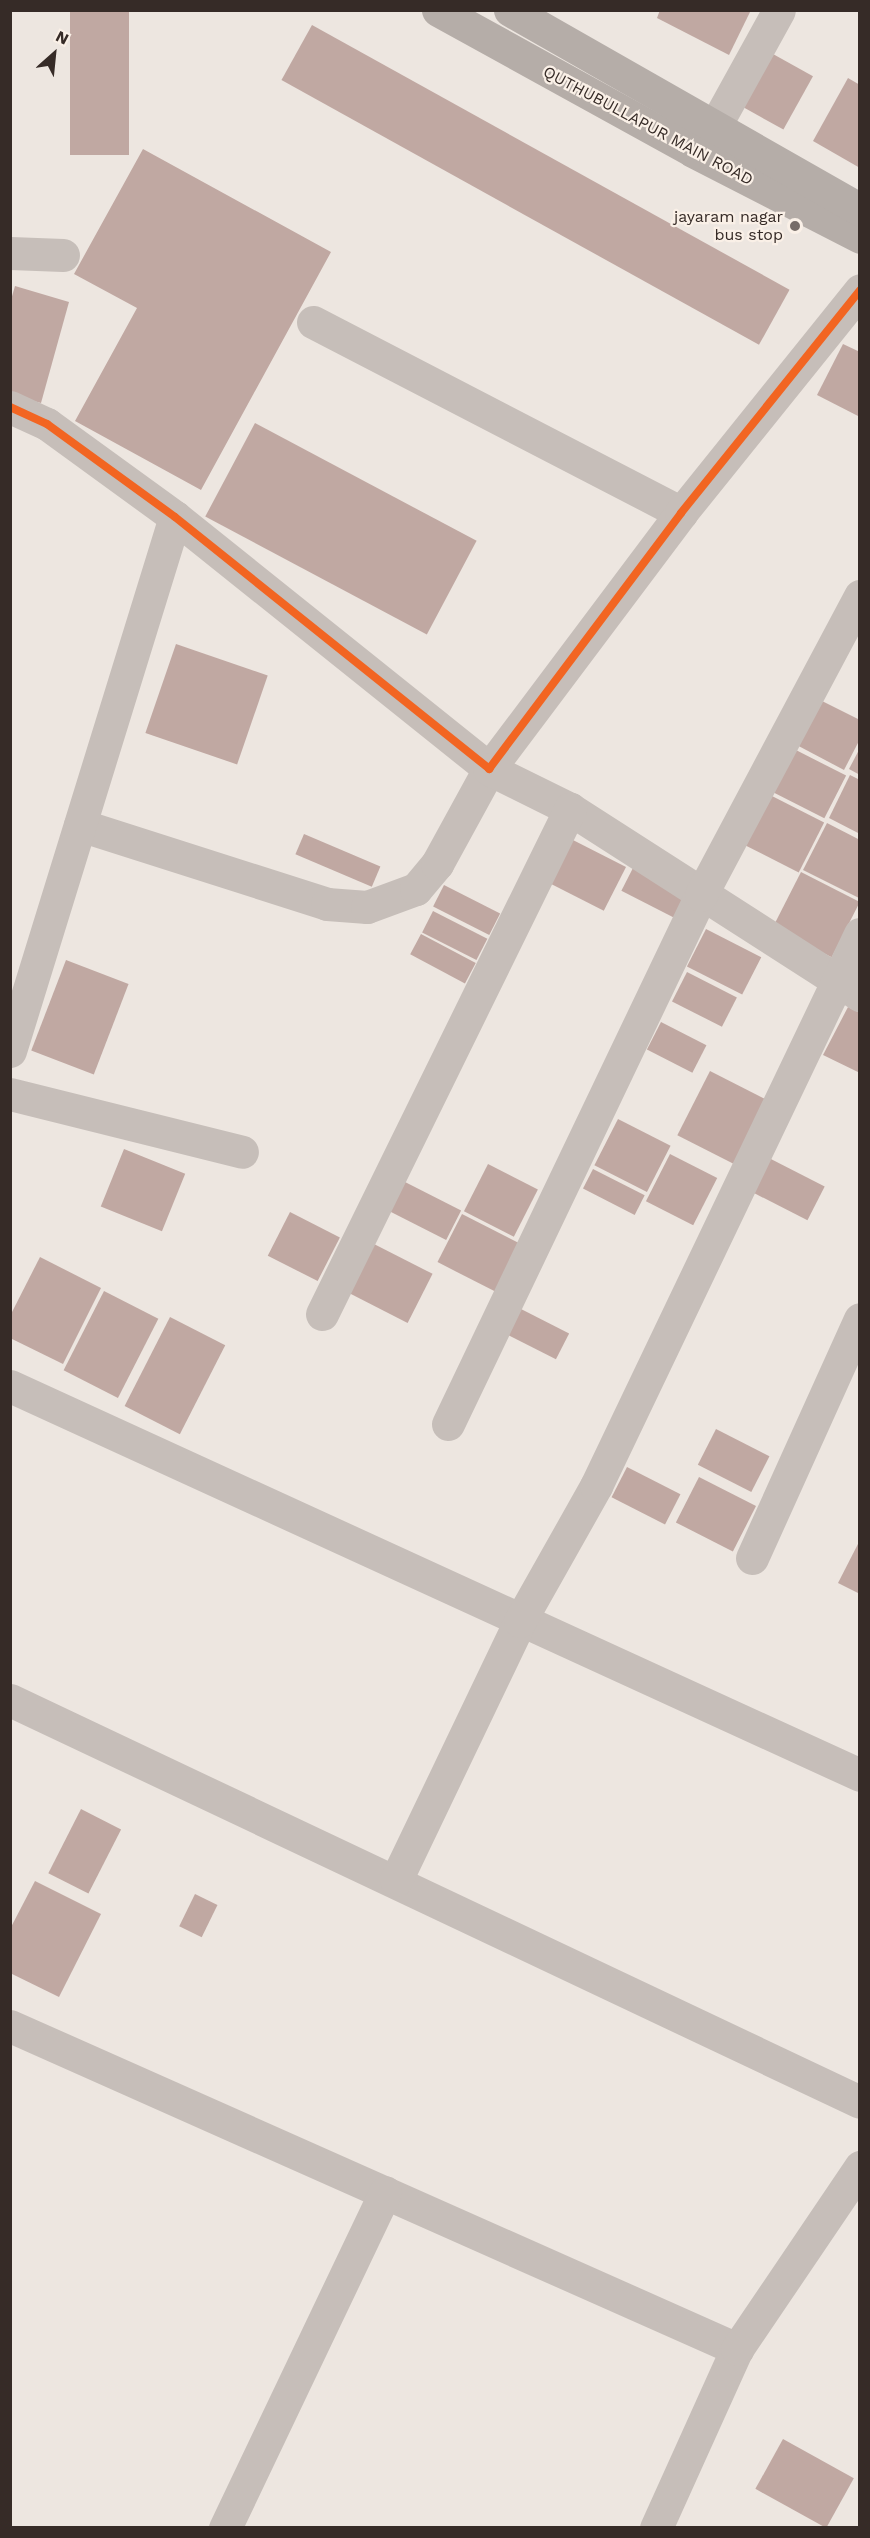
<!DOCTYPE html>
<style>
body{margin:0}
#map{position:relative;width:870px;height:2538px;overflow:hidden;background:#ede6e0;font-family:"Work Sans",sans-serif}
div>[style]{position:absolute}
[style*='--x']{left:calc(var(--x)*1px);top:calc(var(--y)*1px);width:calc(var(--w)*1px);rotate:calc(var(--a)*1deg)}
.building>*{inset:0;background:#c0a8a2;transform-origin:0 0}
.minor>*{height:33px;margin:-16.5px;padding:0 16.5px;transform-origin:16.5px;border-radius:16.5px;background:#c6beb9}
.major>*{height:33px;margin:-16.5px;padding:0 16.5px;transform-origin:16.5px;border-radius:16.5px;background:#b5ada8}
.bus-1>*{height:8px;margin:-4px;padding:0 4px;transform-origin:4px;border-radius:4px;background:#f26522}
.dots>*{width:16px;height:16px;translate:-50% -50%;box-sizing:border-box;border:3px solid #faf0e7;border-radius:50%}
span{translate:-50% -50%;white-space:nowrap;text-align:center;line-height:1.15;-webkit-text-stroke:4.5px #faf0e7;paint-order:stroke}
.street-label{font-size:16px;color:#362b27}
.poi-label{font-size:16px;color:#362b27}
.right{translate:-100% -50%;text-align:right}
.frame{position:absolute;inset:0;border:12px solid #362b27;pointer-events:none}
.north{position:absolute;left:24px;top:24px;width:60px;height:60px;-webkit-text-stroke:4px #faf0e7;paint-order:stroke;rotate:27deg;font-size:16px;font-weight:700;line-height:24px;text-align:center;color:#362b27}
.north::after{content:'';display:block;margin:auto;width:21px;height:27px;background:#362b27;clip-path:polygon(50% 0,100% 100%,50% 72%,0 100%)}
</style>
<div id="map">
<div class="building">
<i style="left:70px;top:10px;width:59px;height:145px"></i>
<i style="clip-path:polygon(660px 10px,751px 10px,729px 55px,657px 18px)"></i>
<i style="left:312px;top:25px;width:546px;height:63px;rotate:29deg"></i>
<i style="left:764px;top:49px;width:56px;height:61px;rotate:29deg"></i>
<i style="clip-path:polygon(848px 78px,860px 85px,860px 168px,813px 141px)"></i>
<i style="clip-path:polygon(143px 149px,331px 252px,201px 490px,75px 421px,137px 308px,74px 274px)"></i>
<i style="clip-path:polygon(15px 286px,69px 302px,41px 403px,10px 395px,10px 303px)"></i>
<i style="clip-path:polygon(843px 344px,860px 352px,860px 417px,817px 395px)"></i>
<i style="left:255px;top:423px;width:251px;height:106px;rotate:28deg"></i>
<i style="left:176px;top:644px;width:97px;height:94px;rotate:19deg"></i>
<i style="clip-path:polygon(814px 697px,860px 720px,860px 739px,844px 770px,791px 742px)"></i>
<i style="left:790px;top:747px;width:63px;height:48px;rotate:27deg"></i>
<i style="clip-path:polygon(860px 748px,860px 775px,849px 769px)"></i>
<i style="clip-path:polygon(850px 775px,860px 780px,860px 834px,829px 818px)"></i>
<i style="left:768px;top:794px;width:63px;height:56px;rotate:27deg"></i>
<i style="clip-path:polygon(827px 823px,860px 840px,859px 898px,803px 870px)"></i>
<i style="left:304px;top:834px;width:83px;height:22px;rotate:23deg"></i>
<i style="left:569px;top:838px;width:64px;height:49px;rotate:27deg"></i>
<i style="left:635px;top:864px;width:62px;height:30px;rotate:27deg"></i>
<i style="left:801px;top:872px;width:66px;height:62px;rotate:27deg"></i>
<i style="left:444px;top:885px;width:63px;height:24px;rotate:27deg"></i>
<i style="left:433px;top:911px;width:61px;height:24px;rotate:27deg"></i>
<i style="left:706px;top:929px;width:62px;height:42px;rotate:27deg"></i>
<i style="left:421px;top:934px;width:62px;height:23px;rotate:28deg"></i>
<i style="left:66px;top:960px;width:67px;height:97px;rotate:21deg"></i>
<i style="left:687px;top:972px;width:56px;height:33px;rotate:27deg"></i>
<i style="clip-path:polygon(848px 1007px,860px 1013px,860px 1073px,823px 1055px)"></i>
<i style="left:661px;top:1022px;width:51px;height:31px;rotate:27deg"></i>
<i style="left:710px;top:1071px;width:63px;height:72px;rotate:27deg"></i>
<i style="left:618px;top:1119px;width:59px;height:52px;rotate:27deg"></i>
<i style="left:124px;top:1149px;width:66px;height:62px;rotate:22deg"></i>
<i style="left:670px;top:1154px;width:53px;height:53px;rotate:27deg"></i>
<i style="left:765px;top:1156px;width:67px;height:38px;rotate:27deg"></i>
<i style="left:488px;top:1164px;width:56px;height:53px;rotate:27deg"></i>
<i style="left:593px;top:1169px;width:58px;height:22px;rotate:27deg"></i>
<i style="left:405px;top:1182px;width:63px;height:33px;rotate:27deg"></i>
<i style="left:290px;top:1212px;width:56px;height:49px;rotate:27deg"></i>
<i style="left:462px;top:1214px;width:72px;height:54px;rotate:27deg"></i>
<i style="left:372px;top:1243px;width:68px;height:55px;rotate:27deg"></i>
<i style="clip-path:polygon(40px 1257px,101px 1288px,63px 1364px,10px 1338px,10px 1316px)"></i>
<i style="left:104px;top:1291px;width:61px;height:89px;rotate:27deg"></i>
<i style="left:521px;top:1309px;width:54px;height:29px;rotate:27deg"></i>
<i style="left:170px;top:1317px;width:62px;height:100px;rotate:27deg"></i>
<i style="left:716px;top:1429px;width:60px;height:40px;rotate:27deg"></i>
<i style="left:627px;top:1467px;width:60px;height:34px;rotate:27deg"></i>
<i style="left:699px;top:1477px;width:64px;height:51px;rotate:27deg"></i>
<i style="clip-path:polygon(860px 1540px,860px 1594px,838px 1583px)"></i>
<i style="left:81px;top:1809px;width:45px;height:72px;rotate:27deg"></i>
<i style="clip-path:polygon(35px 1881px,101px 1914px,59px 1997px,10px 1973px,10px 1929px)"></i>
<i style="left:195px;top:1894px;width:25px;height:36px;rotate:26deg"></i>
<i style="left:783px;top:2439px;width:81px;height:57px;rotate:29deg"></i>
</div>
<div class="minor">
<i style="--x:715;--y:126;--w:132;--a:-61.1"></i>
<i style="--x:10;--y:253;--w:53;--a:2.2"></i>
<i style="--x:313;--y:322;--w:415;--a:27.4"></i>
<i style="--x:10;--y:407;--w:41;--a:24.7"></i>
<i style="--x:47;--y:424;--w:158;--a:36"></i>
<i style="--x:175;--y:517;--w:403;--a:38.7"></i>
<i style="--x:489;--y:769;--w:320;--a:-53.1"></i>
<i style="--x:681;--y:513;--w:286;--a:-51.2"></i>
<i style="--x:80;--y:825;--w:259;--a:17.7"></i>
<i style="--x:327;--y:904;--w:40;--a:4.3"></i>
<i style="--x:367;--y:907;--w:52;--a:-20.2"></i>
<i style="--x:416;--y:889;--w:33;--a:-50"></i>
<i style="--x:437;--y:864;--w:108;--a:-61.3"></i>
<i style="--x:489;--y:769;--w:90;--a:26.3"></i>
<i style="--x:570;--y:809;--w:345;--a:32.7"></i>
<i style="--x:10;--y:1051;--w:559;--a:-72.83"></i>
<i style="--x:10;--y:1094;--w:239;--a:14"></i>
<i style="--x:322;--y:1314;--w:563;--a:-63.84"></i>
<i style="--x:10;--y:1386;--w:935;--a:24.59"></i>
<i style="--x:448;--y:1424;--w:586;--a:-64.44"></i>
<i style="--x:701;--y:895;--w:339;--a:-62"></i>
<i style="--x:752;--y:1558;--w:262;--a:-65.7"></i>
<i style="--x:10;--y:1700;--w:940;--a:25.31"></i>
<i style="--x:396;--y:1880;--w:287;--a:-64.4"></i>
<i style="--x:520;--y:1621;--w:155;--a:-60.6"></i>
<i style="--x:596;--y:1486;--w:612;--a:-64.44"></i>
<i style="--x:10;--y:2026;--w:796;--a:23.96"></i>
<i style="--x:225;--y:2528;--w:372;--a:-64.5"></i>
<i style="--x:656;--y:2528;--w:196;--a:-65.7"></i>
<i style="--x:737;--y:2349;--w:220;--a:-55.9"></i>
</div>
<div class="major">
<i style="--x:438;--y:10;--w:291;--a:28.9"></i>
<i style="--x:693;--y:151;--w:188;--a:27.2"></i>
<i style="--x:510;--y:10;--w:403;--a:29.7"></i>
</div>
<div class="bus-1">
<i style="--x:10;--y:407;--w:41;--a:24.7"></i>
<i style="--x:47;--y:424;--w:158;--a:36"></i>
<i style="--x:175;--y:517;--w:403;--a:38.7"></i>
<i style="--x:489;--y:769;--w:320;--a:-53.1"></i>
<i style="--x:681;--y:513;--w:286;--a:-51.2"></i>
</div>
<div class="dots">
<i style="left:795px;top:226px;background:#766c68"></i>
</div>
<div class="street-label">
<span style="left:648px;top:126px;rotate:28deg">QUTHUBULLAPUR MAIN ROAD</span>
</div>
<div class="poi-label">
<span class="right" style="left:783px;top:226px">jayaram nagar<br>bus stop</span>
</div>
<div class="frame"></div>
<div class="north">N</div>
</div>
